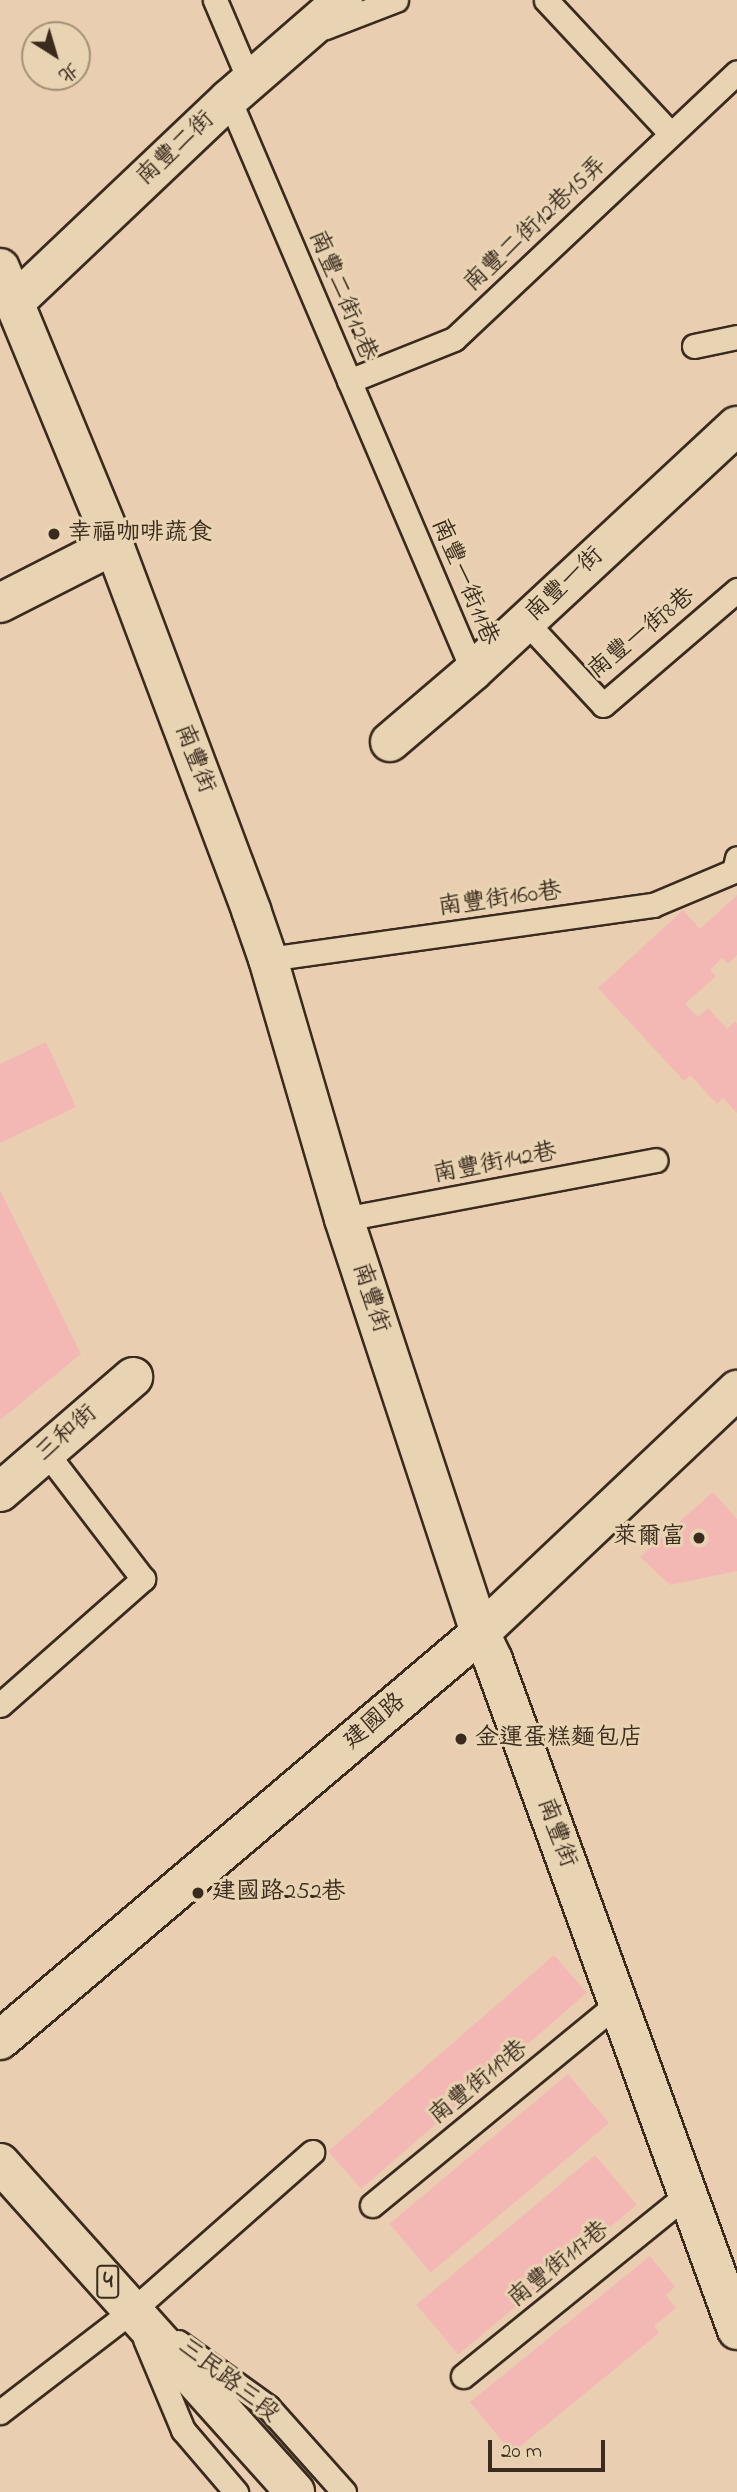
<!DOCTYPE html>
<meta charset="utf-8">
<style>
body{margin:0}
#map{position:relative;width:737px;height:2492px;overflow:hidden;background:#eaceb2;font-family:"Indie Flower","LXGW WenKai TC",sans-serif}
div>[style]{position:absolute}
[style*='--x']{left:calc(var(--x)*1px);top:calc(var(--y)*1px);width:calc(var(--w)*1px);rotate:calc(var(--a)*1deg)}
.building>*{inset:0;background:#f4b8b4;transform-origin:0 0}
.roads{filter:drop-shadow(2px 0 #3b2a1e) drop-shadow(-2px 0 #3b2a1e) drop-shadow(0 2px #3b2a1e) drop-shadow(0 -2px #3b2a1e)}
.service>*{height:23px;margin:-11.5px;padding:0 11.5px;transform-origin:11.5px;border-radius:11.5px;background:#e8d4b2}
.minor>*{height:38px;margin:-19px;padding:0 19px;transform-origin:19px;border-radius:19px;background:#e8d4b2}
.primary>*{height:38px;margin:-19px;padding:0 19px;transform-origin:19px;border-radius:19px;background:#e8d4b2}
.dots>*{width:19px;height:19px;translate:-50% -50%;box-sizing:border-box;border:4px solid #e8d4b2;border-radius:50%}
span{translate:-50% -50%;white-space:nowrap;text-align:center;line-height:1.15;-webkit-text-stroke:6px #e8d4b2;paint-order:stroke}
.shield-label span{padding:2px 5px;background:#e8d4b2;border:2px solid;border-radius:5px;-webkit-text-stroke-width:0}
.shield-label{font-size:23px;color:#3b2a1e;font-weight:700}
.street-label{font-size:24px;color:#3b2a1e}
.poi-label{font-size:24px;color:#3b2a1e}
.left{translate:0 -50%;text-align:left}
.right{translate:-100% -50%;text-align:right}
.north{position:absolute;left:21px;top:21px;width:70px;height:70px;box-sizing:border-box;background:#e8d4b2;border:2px solid #a39077;border-radius:50%;rotate:143deg;font-size:19px;font-weight:700;line-height:28px;text-align:center;color:#3b2a1e}
.north::after{content:'';display:block;margin:auto;width:24px;height:32px;background:#3b2a1e;clip-path:polygon(50% 0,100% 100%,50% 72%,0 100%)}
.scale{position:absolute;left:488px;top:2440px;width:117px;height:32px;box-sizing:border-box;border:4px solid #3b2a1e;border-top:0;padding-left:9px;font-size:21px;line-height:24px;white-space:nowrap;color:#3b2a1e;-webkit-text-stroke:5px #e8d4b2;paint-order:stroke}
</style>
<div id="map">
<div class="building">
<i style="clip-path:polygon(737px 895px,737px 955px,728px 964px,722px 958px,710px 970px,716px 976px,685px 1004px,698px 1017px,708px 1008px,727px 1029px,735px 1022px,737px 1024px,737px 1113px,723px 1098px,717px 1104px,690px 1075px,684px 1081px,598px 988px,683px 910px,700px 929px)"></i>
<i style="clip-path:polygon(46px 1042px,76px 1107px,0 1143px,0 1064px)"></i>
<i style="clip-path:polygon(0 1190px,81px 1354px,0 1420px)"></i>
<i style="clip-path:polygon(713px 1492px,737px 1519px,737px 1571px,670px 1585px,640px 1557px)"></i>
<i style="left:554px;top:1955px;width:50px;height:299px;rotate:49deg"></i>
<i style="left:568px;top:2074px;width:64px;height:233px;rotate:50deg"></i>
<i style="left:595px;top:2155px;width:65px;height:233px;rotate:50deg"></i>
<i style="clip-path:polygon(650px 2256px,675px 2287px,666px 2295px,676px 2308px,654px 2326px,659px 2333px,512px 2453px,470px 2402px)"></i>
</div>
<div class="roads">
<div class="service">
<i style="--x:215;--y:0;--w:89;--a:66.9"></i>
<i style="--x:546;--y:0;--w:183;--a:47"></i>
<i style="--x:326;--y:27;--w:75;--a:-21.1"></i>
<i style="--x:229;--y:99;--w:622;--a:66.9"></i>
<i style="--x:694;--y:346;--w:44;--a:-11.8"></i>
<i style="--x:349;--y:381;--w:113;--a:-21.8"></i>
<i style="--x:454;--y:339;--w:389;--a:-43.3"></i>
<i style="--x:526;--y:622;--w:113;--a:47.1"></i>
<i style="--x:603;--y:705;--w:177;--a:-40.6"></i>
<i style="--x:268;--y:959;--w:389;--a:-8"></i>
<i style="--x:653;--y:905;--w:88;--a:-22.8"></i>
<i style="--x:734;--y:871;--w:13;--a:-77"></i>
<i style="--x:344;--y:1219;--w:317;--a:-10.7"></i>
<i style="--x:0;--y:1705;--w:191;--a:-41.4"></i>
<i style="--x:143;--y:1579;--w:160;--a:-127.4"></i>
<i style="--x:372;--y:2205;--w:318;--a:-39.4"></i>
<i style="--x:145;--y:2339;--w:99;--a:67.3"></i>
<i style="--x:183;--y:2430;--w:82;--a:49.5"></i>
<i style="--x:178;--y:2342;--w:111;--a:35.8"></i>
<i style="--x:268;--y:2407;--w:114;--a:48.2"></i>
<i style="--x:463;--y:2376;--w:289;--a:-39"></i>
<i style="--x:0;--y:2412;--w:168;--a:-37.5"></i>
<i style="--x:133;--y:2310;--w:239;--a:-41.4"></i>
</div>
<div class="minor">
<i style="--x:0;--y:268;--w:300;--a:67.6"></i>
<i style="--x:114;--y:545;--w:390;--a:69.4"></i>
<i style="--x:251;--y:910;--w:52;--a:70.9"></i>
<i style="--x:268;--y:959;--w:271;--a:73.7"></i>
<i style="--x:344;--y:1219;--w:436;--a:71.8"></i>
<i style="--x:480;--y:1633;--w:30;--a:64"></i>
<i style="--x:493;--y:1660;--w:713;--a:69.99"></i>
<i style="--x:14;--y:303;--w:296;--a:-43.5"></i>
<i style="--x:229;--y:99;--w:151;--a:-41"></i>
<i style="--x:0;--y:603;--w:128;--a:-27"></i>
<i style="--x:390;--y:742;--w:109;--a:-40.5"></i>
<i style="--x:473;--y:671;--w:360;--a:-42.9"></i>
<i style="--x:0;--y:1492;--w:176;--a:-40.8"></i>
<i style="--x:0;--y:2040;--w:629;--a:-40.3"></i>
<i style="--x:480;--y:1633;--w:354;--a:-43.4"></i>
</div>
<div class="primary">
<i style="--x:0;--y:2163;--w:442;--a:48.1"></i>
</div>
</div>
<div class="dots">
<i style="left:54px;top:534px;background:#3b2a1e"></i>
<i style="left:699px;top:1538px;background:#3b2a1e"></i>
<i style="left:461px;top:1739px;background:#3b2a1e"></i>
<i style="left:198px;top:1893px;background:#3b2a1e"></i>
</div>
<div class="shield-label">
<span style="left:108px;top:2282px">4</span>
</div>
<div class="street-label">
<span style="left:176px;top:149px;rotate:-43deg">南豐二街</span>
<span style="left:536px;top:225px;rotate:-43deg">南豐二街12巷15弄</span>
<span style="left:342px;top:296px;rotate:67deg">南豐二街12巷</span>
<span style="left:464px;top:582px;rotate:67deg">南豐一街11巷</span>
<span style="left:565px;top:585px;rotate:-43deg">南豐一街</span>
<span style="left:642px;top:634px;rotate:-39deg">南豐一街8巷</span>
<span style="left:194px;top:759px;rotate:69deg">南豐街</span>
<span style="left:500px;top:900px;rotate:-8deg">南豐街160巷</span>
<span style="left:495px;top:1164px;rotate:-11deg">南豐街142巷</span>
<span style="left:370px;top:1298px;rotate:72deg">南豐街</span>
<span style="left:67px;top:1434px;rotate:-41deg">三和街</span>
<span style="left:375px;top:1722px;rotate:-40deg">建國路</span>
<span style="left:556px;top:1833px;rotate:70deg">南豐街</span>
<span style="left:479px;top:2083px;rotate:-39deg">南豐街119巷</span>
<span style="left:559px;top:2265px;rotate:-39deg">南豐街117巷</span>
<span style="left:228px;top:2381px;rotate:38deg">三民路三段</span>
</div>
<div class="poi-label">
<span class="left" style="left:68px;top:534px">幸福咖啡蔬食</span>
<span class="right" style="left:685px;top:1538px">萊爾富</span>
<span class="left" style="left:475px;top:1739px">金運蛋糕麵包店</span>
<span class="left" style="left:212px;top:1893px">建國路252巷</span>
</div>
<div class="north">北</div>
<div class="scale">20 m</div>
</div>
